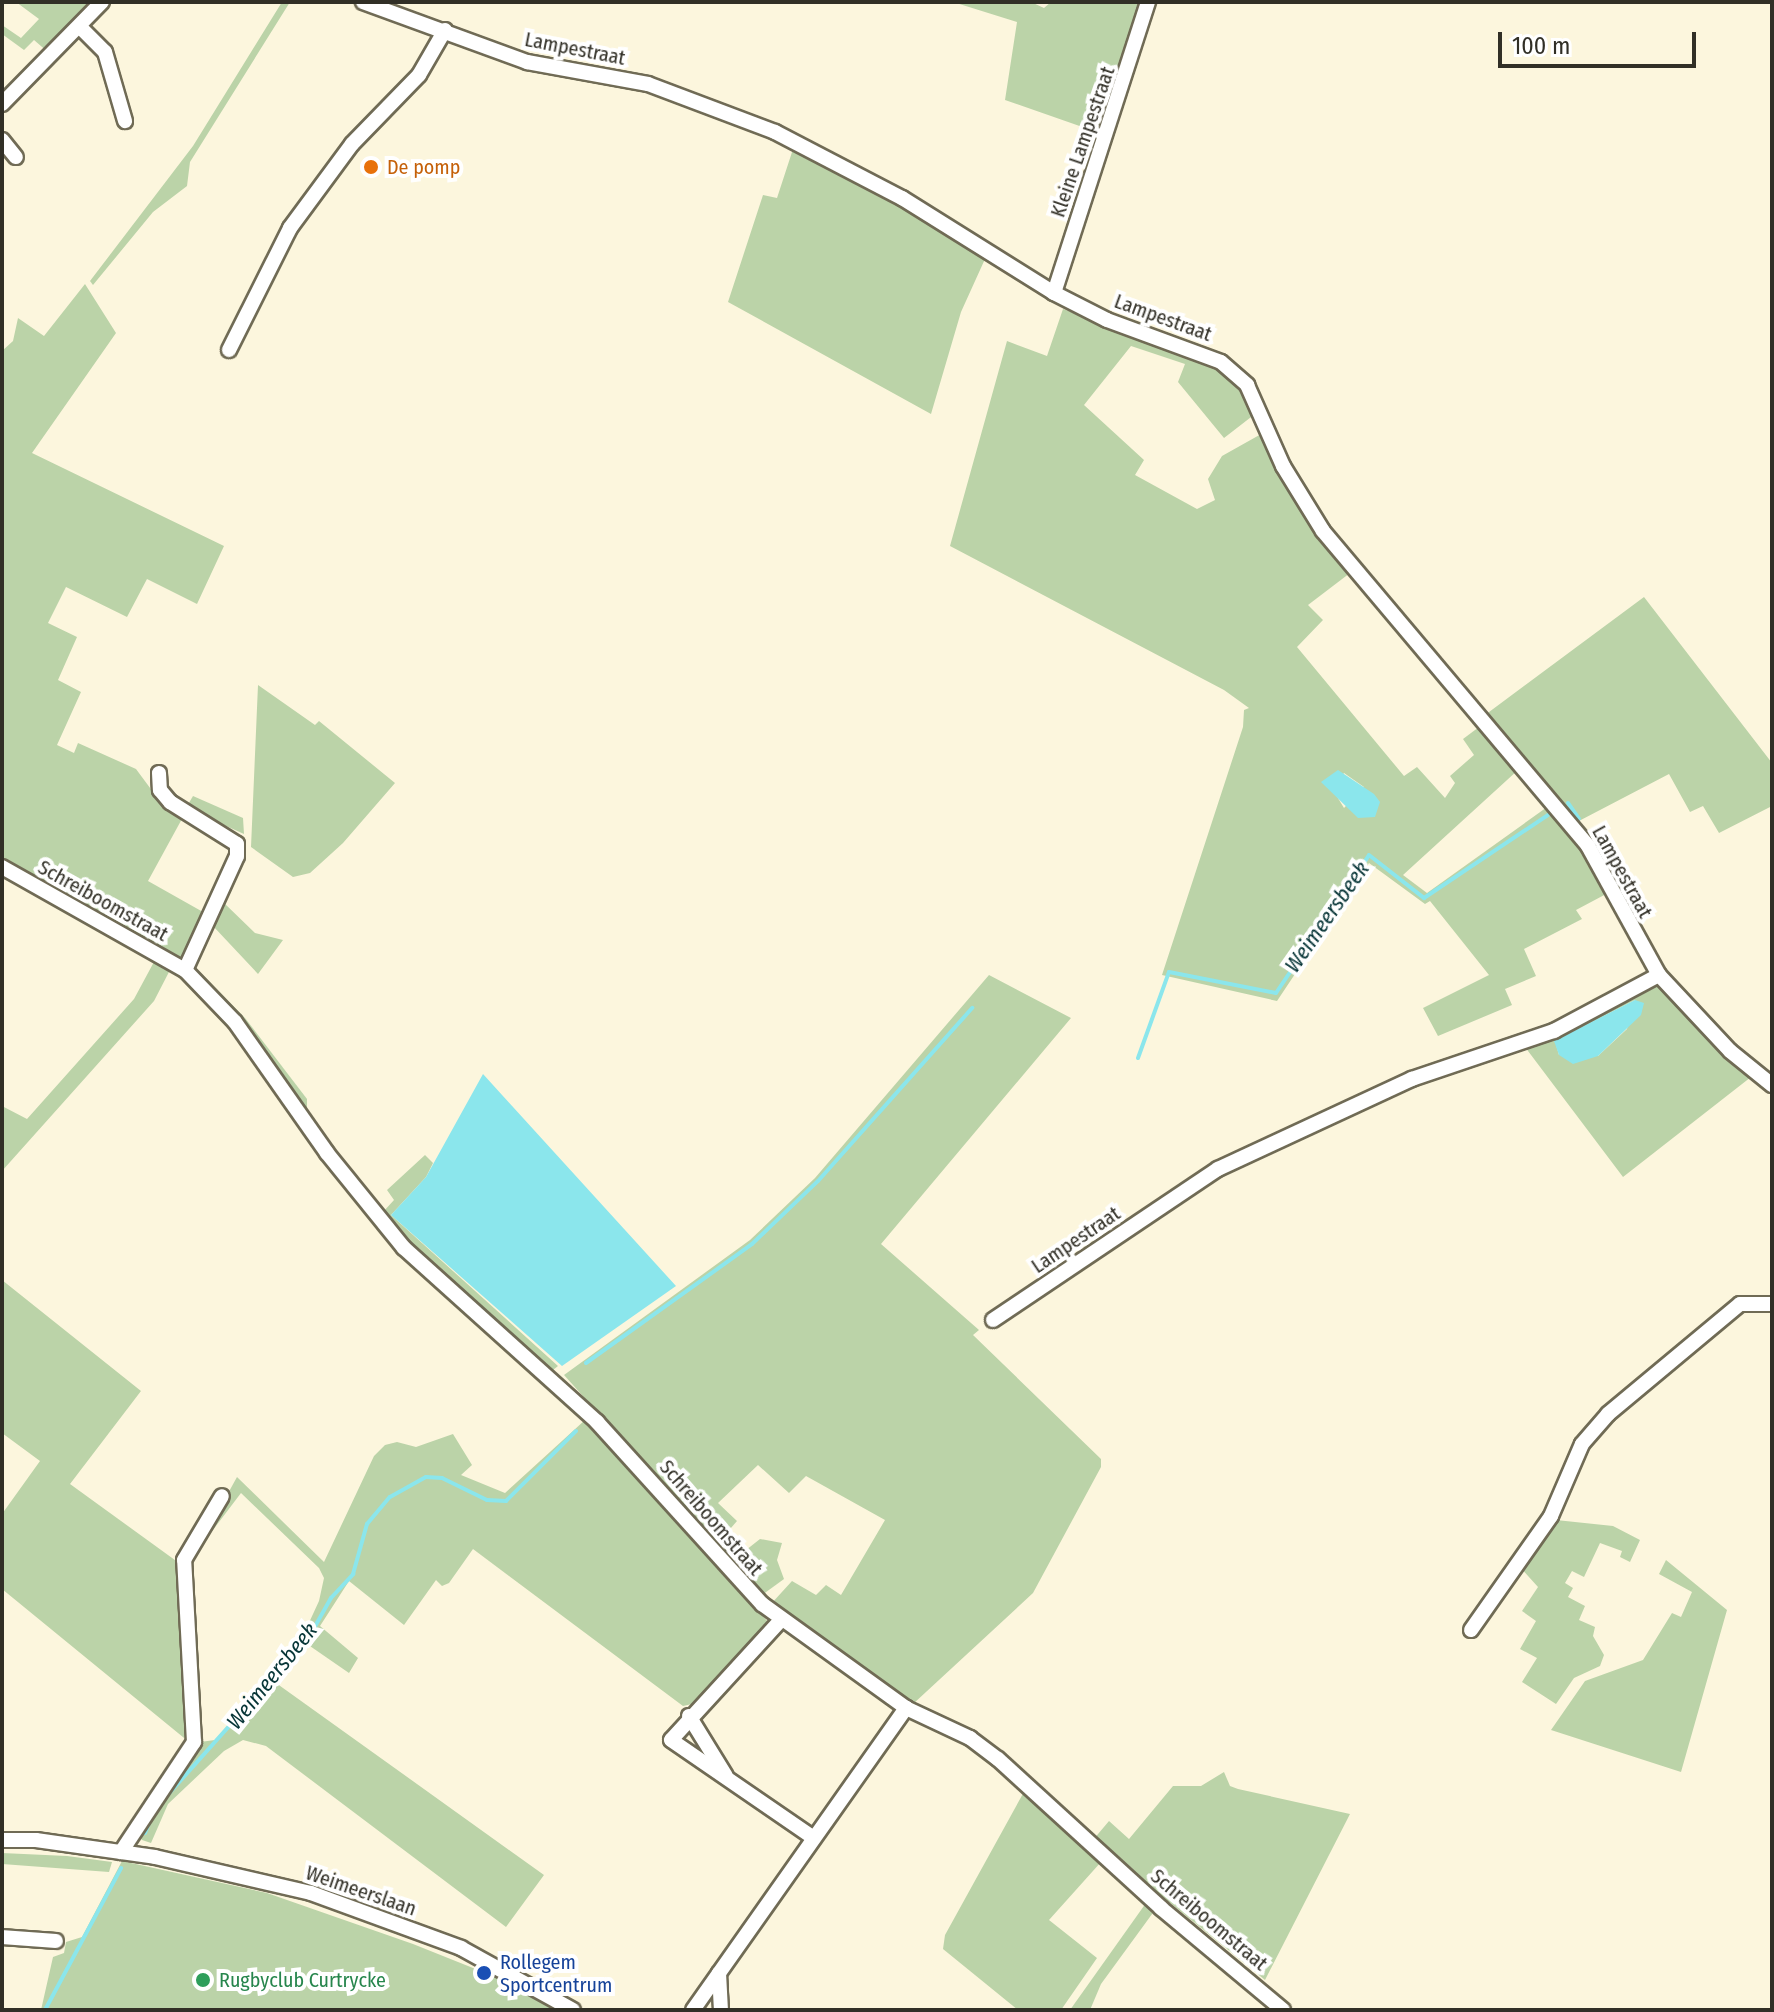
<!DOCTYPE html>
<style>
body{margin:0}
#map{position:relative;width:1774px;height:2012px;overflow:hidden;background:#fcf6dd;font-family:"Fira Sans Condensed",sans-serif}
div>[style]{position:absolute}
[style*='--x']{left:calc(var(--x)*1px);top:calc(var(--y)*1px);width:calc(var(--w)*1px);rotate:calc(var(--a)*1deg)}
.green>*{inset:0;background:#bbd3a8}
.water>*{inset:0;background:#8be6ec}
.stream>*{height:4px;margin:-2px;padding:0 2px;transform-origin:2px;border-radius:2px;background:#8be6ec}
.roads{filter:drop-shadow(2px 0 #706b55) drop-shadow(-2px 0 #706b55) drop-shadow(0 2px #706b55) drop-shadow(0 -2px #706b55)}
.minor>*{height:14px;margin:-7px;padding:0 7px;transform-origin:7px;border-radius:7px;background:#fff}
.dots>*{width:22px;height:22px;translate:-50% -50%;box-sizing:border-box;border:4px solid #fff;border-radius:50%}
span{translate:-50% -50%;white-space:nowrap;text-align:center;line-height:1.15;-webkit-text-stroke:8px #fff;paint-order:stroke}
.street-label{font-size:20px;color:#312f26}
.food-label{font-size:20px;color:#c56008}
.left{translate:0 -50%;text-align:left}
.transit-label{font-size:20px;color:#164399}
.leisure-label{font-size:20px;color:#27864d}
.water-label{font-size:22px;color:#073537;font-style:italic}
.frame{position:absolute;inset:0;border:4px solid #312f26;pointer-events:none}
.scale{position:absolute;left:1498px;top:32px;width:198px;height:36px;box-sizing:border-box;border:4px solid #312f26;border-top:0;padding-left:10px;font-size:24px;line-height:28px;white-space:nowrap;color:#312f26;-webkit-text-stroke:6px #fff;paint-order:stroke}
</style>
<div id="map">
<div class="green">
<i style="clip-path:polygon(16px 2px,95px 2px,49px 53px,34px 40px,24px 50px,2px 34px,2px 25px,21px 38px,39px 19px)"></i>
<i style="clip-path:polygon(282px 2px,290px 2px,190px 162px,187px 186px,153px 212px,93px 285px,90px 281px,193px 146px)"></i>
<i style="clip-path:polygon(953px 2px,1031px 2px,1044px 8px,1051px 2px,1145px 2px,1097px 147px,1088px 145px,1091px 130px,1005px 100px,1017px 22px)"></i>
<i style="clip-path:polygon(794px 146px,912px 211px,985px 259px,961px 312px,931px 414px,728px 302px,763px 195px,777px 198px)"></i>
<i style="clip-path:polygon(85px 284px,116px 333px,32px 453px,224px 546px,197px 604px,147px 579px,127px 617px,66px 587px,48px 623px,77px 637px,58px 680px,81px 692px,57px 745px,74px 753px,78px 743px,136px 769px,156px 796px,183px 817px,148px 881px,203px 912px,182px 959px,2px 860px,2px 351px,13px 341px,18px 318px,44px 336px)"></i>
<i style="clip-path:polygon(evenodd,1063px 309px,1219px 368px,1238px 382px,1255px 414px,1224px 438px,1178px 382px,1185px 364px,1131px 346px,1084px 405px,1144px 460px,1135px 475px,1197px 509px,1215px 500px,1208px 479px,1222px 456px,1263px 433px,1350px 573px,1308px 605px,1323px 620px,1297px 647px,1404px 776px,1417px 767px,1445px 798px,1455px 783px,1450px 776px,1474px 755px,1463px 739px,1479px 727px,1518px 770px,1403px 875px,1427px 893px,1550px 805px,1581px 843px,1608px 893px,1576px 910px,1582px 919px,1524px 949px,1536px 976px,1505px 989px,1512px 1005px,1438px 1036px,1423px 1008px,1489px 975px,1430px 901px,1425px 904px,1369px 863px,1277px 1001px,1162px 975px,1243px 727px,1244px 710px,1249px 708px,1224px 690px,950px 546px,1007px 341px,1047px 356px,1063px 309px,1344px 773px,1364px 787px,1344px 808px,1333px 790px,1344px 773px)"></i>
<i style="clip-path:polygon(1644px 597px,1772px 763px,1772px 806px,1719px 833px,1703px 806px,1690px 812px,1669px 774px,1577px 822px,1485px 715px)"></i>
<i style="clip-path:polygon(258px 685px,315px 725px,319px 721px,395px 783px,343px 843px,310px 873px,293px 877px,251px 847px)"></i>
<i style="clip-path:polygon(193px 796px,243px 818px,244px 834px,186px 808px)"></i>
<i style="clip-path:polygon(223px 902px,255px 933px,283px 940px,258px 974px,213px 926px)"></i>
<i style="clip-path:polygon(155px 960px,170px 970px,154px 1001px,2px 1171px,2px 1106px,27px 1119px,134px 999px)"></i>
<i style="clip-path:polygon(195px 967px,245px 1018px,307px 1099px,307px 1109px,302px 1111px)"></i>
<i style="clip-path:polygon(989px 975px,1071px 1018px,881px 1244px,979px 1330px,973px 1335px,1101px 1459px,1101px 1467px,1033px 1593px,913px 1704px,771px 1604px,792px 1581px,816px 1595px,826px 1585px,841px 1595px,885px 1520px,806px 1476px,789px 1493px,758px 1465px,718px 1503px,737px 1521px,724px 1536px,741px 1554px,760px 1539px,782px 1543px,777px 1560px,784px 1579px,762px 1595px,564px 1375px,750px 1240px,815px 1178px)"></i>
<i style="clip-path:polygon(evenodd,1654px 983px,1751px 1077px,1623px 1177px,1525px 1047px,1654px 983px,1635px 1000px,1627px 1029px,1598px 1056px,1559px 1055px,1555px 1041px,1635px 1000px)"></i>
<i style="clip-path:polygon(425px 1155px,433px 1163px,426px 1177px,391px 1215px,558px 1366px,553px 1370px,407px 1243px,383px 1212px,394px 1200px,387px 1190px)"></i>
<i style="clip-path:polygon(2px 1280px,141px 1391px,70px 1484px,179px 1563px,189px 1742px,2px 1589px,2px 1514px,40px 1461px,2px 1433px)"></i>
<i style="clip-path:polygon(585px 1420px,769px 1623px,692px 1704px,683px 1706px,473px 1549px,449px 1583px,442px 1586px,436px 1580px,404px 1625px,349px 1581px,320px 1626px,358px 1658px,349px 1673px,307px 1644px,276px 1683px,544px 1875px,506px 1927px,266px 1746px,243px 1740px,224px 1751px,168px 1804px,151px 1843px,142px 1840px,138px 1833px,200px 1742px,215px 1740px,276px 1670px,301px 1640px,319px 1601px,324px 1578px,319px 1568px,241px 1493px,194px 1555px,237px 1477px,324px 1562px,374px 1456px,385px 1445px,397px 1442px,416px 1447px,453px 1434px,472px 1465px,461px 1475px,505px 1493px)"></i>
<i style="clip-path:polygon(1556px 1520px,1613px 1526px,1640px 1540px,1630px 1562px,1620px 1557px,1622px 1551px,1600px 1543px,1584px 1577px,1572px 1571px,1565px 1583px,1573px 1588px,1568px 1597px,1585px 1606px,1579px 1620px,1595px 1627px,1593px 1636px,1604px 1655px,1600px 1666px,1574px 1678px,1556px 1704px,1522px 1682px,1537px 1658px,1520px 1649px,1536px 1621px,1522px 1611px,1538px 1587px,1519px 1566px)"></i>
<i style="clip-path:polygon(1666px 1560px,1727px 1610px,1681px 1772px,1551px 1730px,1585px 1681px,1643px 1660px,1672px 1613px,1681px 1617px,1692px 1592px,1659px 1574px)"></i>
<i style="clip-path:polygon(1224px 1772px,1230px 1786px,1238px 1789px,1350px 1814px,1265px 1980px,1093px 1840px,1109px 1821px,1129px 1839px,1173px 1786px,1201px 1786px)"></i>
<i style="clip-path:polygon(1025px 1790px,1101px 1862px,1049px 1920px,1097px 1958px,1061px 2010px,1018px 2010px,943px 1949px,945px 1935px)"></i>
<i style="clip-path:polygon(2px 1853px,67px 1856px,112px 1862px,109px 1872px,2px 1864px)"></i>
<i style="clip-path:polygon(122px 1861px,267px 1893px,413px 1944px,503px 1980px,557px 2010px,41px 2010px,53px 1957px,64px 1953px,66px 1942px,82px 1937px)"></i>
<i style="clip-path:polygon(1146px 1903px,1155px 1910px,1101px 1984px,1090px 2010px,1070px 2010px)"></i>
</div>
<div class="water">
<i style="clip-path:polygon(1338px 770px,1374px 794px,1380px 802px,1375px 817px,1358px 818px,1321px 782px)"></i>
<i style="clip-path:polygon(1635px 1000px,1644px 1003px,1641px 1015px,1598px 1056px,1573px 1064px,1559px 1055px,1554px 1041px)"></i>
<i style="clip-path:polygon(483px 1074px,676px 1286px,562px 1366px,391px 1215px,426px 1177px)"></i>
</div>
<div class="stream">
<i style="--x:1568;--y:803;--w:19;--a:55"></i>
<i style="--x:1138;--y:1058;--w:91;--a:-70.2"></i>
<i style="--x:1169;--y:972;--w:109;--a:11.1"></i>
<i style="--x:1276;--y:993;--w:166;--a:-56"></i>
<i style="--x:1369;--y:855;--w:70;--a:38"></i>
<i style="--x:1424;--y:898;--w:149;--a:-33.8"></i>
<i style="--x:586;--y:1363;--w:204;--a:-35.6"></i>
<i style="--x:752;--y:1244;--w:91;--a:-43.7"></i>
<i style="--x:818;--y:1181;--w:232;--a:-48.3"></i>
<i style="--x:164;--y:1799;--w:217;--a:-48.2"></i>
<i style="--x:309;--y:1637;--w:45;--a:-60.6"></i>
<i style="--x:331;--y:1598;--w:33;--a:-47"></i>
<i style="--x:353;--y:1574;--w:52;--a:-74.4"></i>
<i style="--x:367;--y:1524;--w:35;--a:-50"></i>
<i style="--x:390;--y:1497;--w:41;--a:-29.1"></i>
<i style="--x:426;--y:1477;--w:16;--a:4"></i>
<i style="--x:442;--y:1478;--w:50;--a:26.1"></i>
<i style="--x:487;--y:1500;--w:19;--a:3"></i>
<i style="--x:506;--y:1501;--w:99;--a:-45"></i>
<i style="--x:145;--y:1833;--w:18;--a:-68"></i>
<i style="--x:45;--y:2010;--w:161;--a:-61.8"></i>
</div>
<div class="roads">
<div class="minor">
<i style="--x:363;--y:2;--w:175;--a:20.1"></i>
<i style="--x:527;--y:62;--w:123;--a:10.3"></i>
<i style="--x:648;--y:84;--w:136;--a:20.7"></i>
<i style="--x:775;--y:132;--w:143;--a:27.5"></i>
<i style="--x:902;--y:198;--w:179;--a:32"></i>
<i style="--x:1054;--y:293;--w:59;--a:27"></i>
<i style="--x:1107;--y:320;--w:121;--a:20.2"></i>
<i style="--x:1221;--y:362;--w:35;--a:41"></i>
<i style="--x:1247;--y:385;--w:89;--a:66"></i>
<i style="--x:1283;--y:466;--w:76;--a:58.4"></i>
<i style="--x:1323;--y:531;--w:412;--a:49.9"></i>
<i style="--x:1588;--y:846;--w:147;--a:61.2"></i>
<i style="--x:1659;--y:975;--w:104;--a:46.9"></i>
<i style="--x:1730;--y:1051;--w:54;--a:39"></i>
<i style="--x:80;--y:27;--w:35;--a:45"></i>
<i style="--x:105;--y:52;--w:72;--a:73.8"></i>
<i style="--x:2;--y:104;--w:143;--a:-45.6"></i>
<i style="--x:2;--y:140;--w:22;--a:51"></i>
<i style="--x:1054;--y:293;--w:306;--a:-72.1"></i>
<i style="--x:229;--y:350;--w:136;--a:-63.4"></i>
<i style="--x:290;--y:228;--w:104;--a:-53.6"></i>
<i style="--x:352;--y:144;--w:96;--a:-45.8"></i>
<i style="--x:419;--y:75;--w:52;--a:-60"></i>
<i style="--x:159;--y:773;--w:17;--a:87"></i>
<i style="--x:160;--y:790;--w:16;--a:50"></i>
<i style="--x:170;--y:802;--w:79;--a:32.1"></i>
<i style="--x:237;--y:844;--w:12;--a:90"></i>
<i style="--x:237;--y:856;--w:125;--a:114.5"></i>
<i style="--x:2;--y:867;--w:210;--a:29.4"></i>
<i style="--x:185;--y:970;--w:72;--a:46.1"></i>
<i style="--x:235;--y:1022;--w:160;--a:54.9"></i>
<i style="--x:327;--y:1153;--w:122;--a:51"></i>
<i style="--x:404;--y:1248;--w:260;--a:42"></i>
<i style="--x:597;--y:1422;--w:246;--a:47.8"></i>
<i style="--x:762;--y:1604;--w:178;--a:35.8"></i>
<i style="--x:906;--y:1708;--w:71;--a:25.1"></i>
<i style="--x:970;--y:1738;--w:35;--a:37"></i>
<i style="--x:998;--y:1759;--w:221;--a:42.4"></i>
<i style="--x:1161;--y:1908;--w:159;--a:39.9"></i>
<i style="--x:993;--y:1320;--w:271;--a:-33.9"></i>
<i style="--x:1218;--y:1169;--w:214;--a:-24.9"></i>
<i style="--x:1412;--y:1079;--w:150;--a:-18.7"></i>
<i style="--x:1554;--y:1031;--w:119;--a:-28.1"></i>
<i style="--x:780;--y:1621;--w:161;--a:132.5"></i>
<i style="--x:671;--y:1740;--w:171;--a:34.5"></i>
<i style="--x:1471;--y:1630;--w:139;--a:-54.9"></i>
<i style="--x:1551;--y:1516;--w:78;--a:-66.7"></i>
<i style="--x:1582;--y:1444;--w:40;--a:-49"></i>
<i style="--x:1608;--y:1414;--w:172;--a:-39.8"></i>
<i style="--x:1740;--y:1304;--w:32;--a:0"></i>
<i style="--x:689;--y:1716;--w:70;--a:58.3"></i>
<i style="--x:2;--y:1840;--w:34;--a:0"></i>
<i style="--x:36;--y:1840;--w:120;--a:8.1"></i>
<i style="--x:155;--y:1857;--w:160;--a:13"></i>
<i style="--x:311;--y:1893;--w:160;--a:20.1"></i>
<i style="--x:461;--y:1948;--w:128;--a:29"></i>
<i style="--x:121;--y:1852;--w:132;--a:-56.4"></i>
<i style="--x:194;--y:1742;--w:182;--a:-93.1"></i>
<i style="--x:184;--y:1560;--w:74;--a:-59.3"></i>
<i style="--x:2;--y:1937;--w:54;--a:4.2"></i>
<i style="--x:719;--y:1973;--w:37;--a:87"></i>
<i style="--x:693;--y:2010;--w:370;--a:-54.8"></i>
</div>
</div>
<div class="dots">
<i style="left:371px;top:167px;background:#e8710a"></i>
<i style="left:484px;top:1973px;background:#1a4fb4"></i>
<i style="left:203px;top:1980px;background:#2e9e5b"></i>
</div>
<div class="street-label">
<span style="left:575px;top:49px;rotate:11deg">Lampestraat</span>
<span style="left:1083px;top:142px;rotate:-71deg">Kleine Lampestraat</span>
<span style="left:1163px;top:318px;rotate:20deg">Lampestraat</span>
<span style="left:1622px;top:872px;rotate:61deg">Lampestraat</span>
<span style="left:103px;top:901px;rotate:29deg">Schreiboomstraat</span>
<span style="left:1076px;top:1240px;rotate:-34deg">Lampestraat</span>
<span style="left:711px;top:1518px;rotate:49deg">Schreiboomstraat</span>
<span style="left:361px;top:1891px;rotate:19deg">Weimeerslaan</span>
<span style="left:1209px;top:1920px;rotate:40deg">Schreiboomstraat</span>
</div>
<div class="food-label">
<span class="left" style="left:387px;top:167px">De pomp</span>
</div>
<div class="transit-label">
<span class="left" style="left:500px;top:1974px">Rollegem<br>Sportcentrum</span>
</div>
<div class="leisure-label">
<span class="left" style="left:219px;top:1980px">Rugbyclub Curtrycke</span>
</div>
<div class="water-label">
<span style="left:1327px;top:917px;rotate:-55deg">Weimeersbeek</span>
<span style="left:272px;top:1676px;rotate:-51deg">Weimeersbeek</span>
</div>
<div class="frame"></div>
<div class="scale">100 m</div>
</div>
